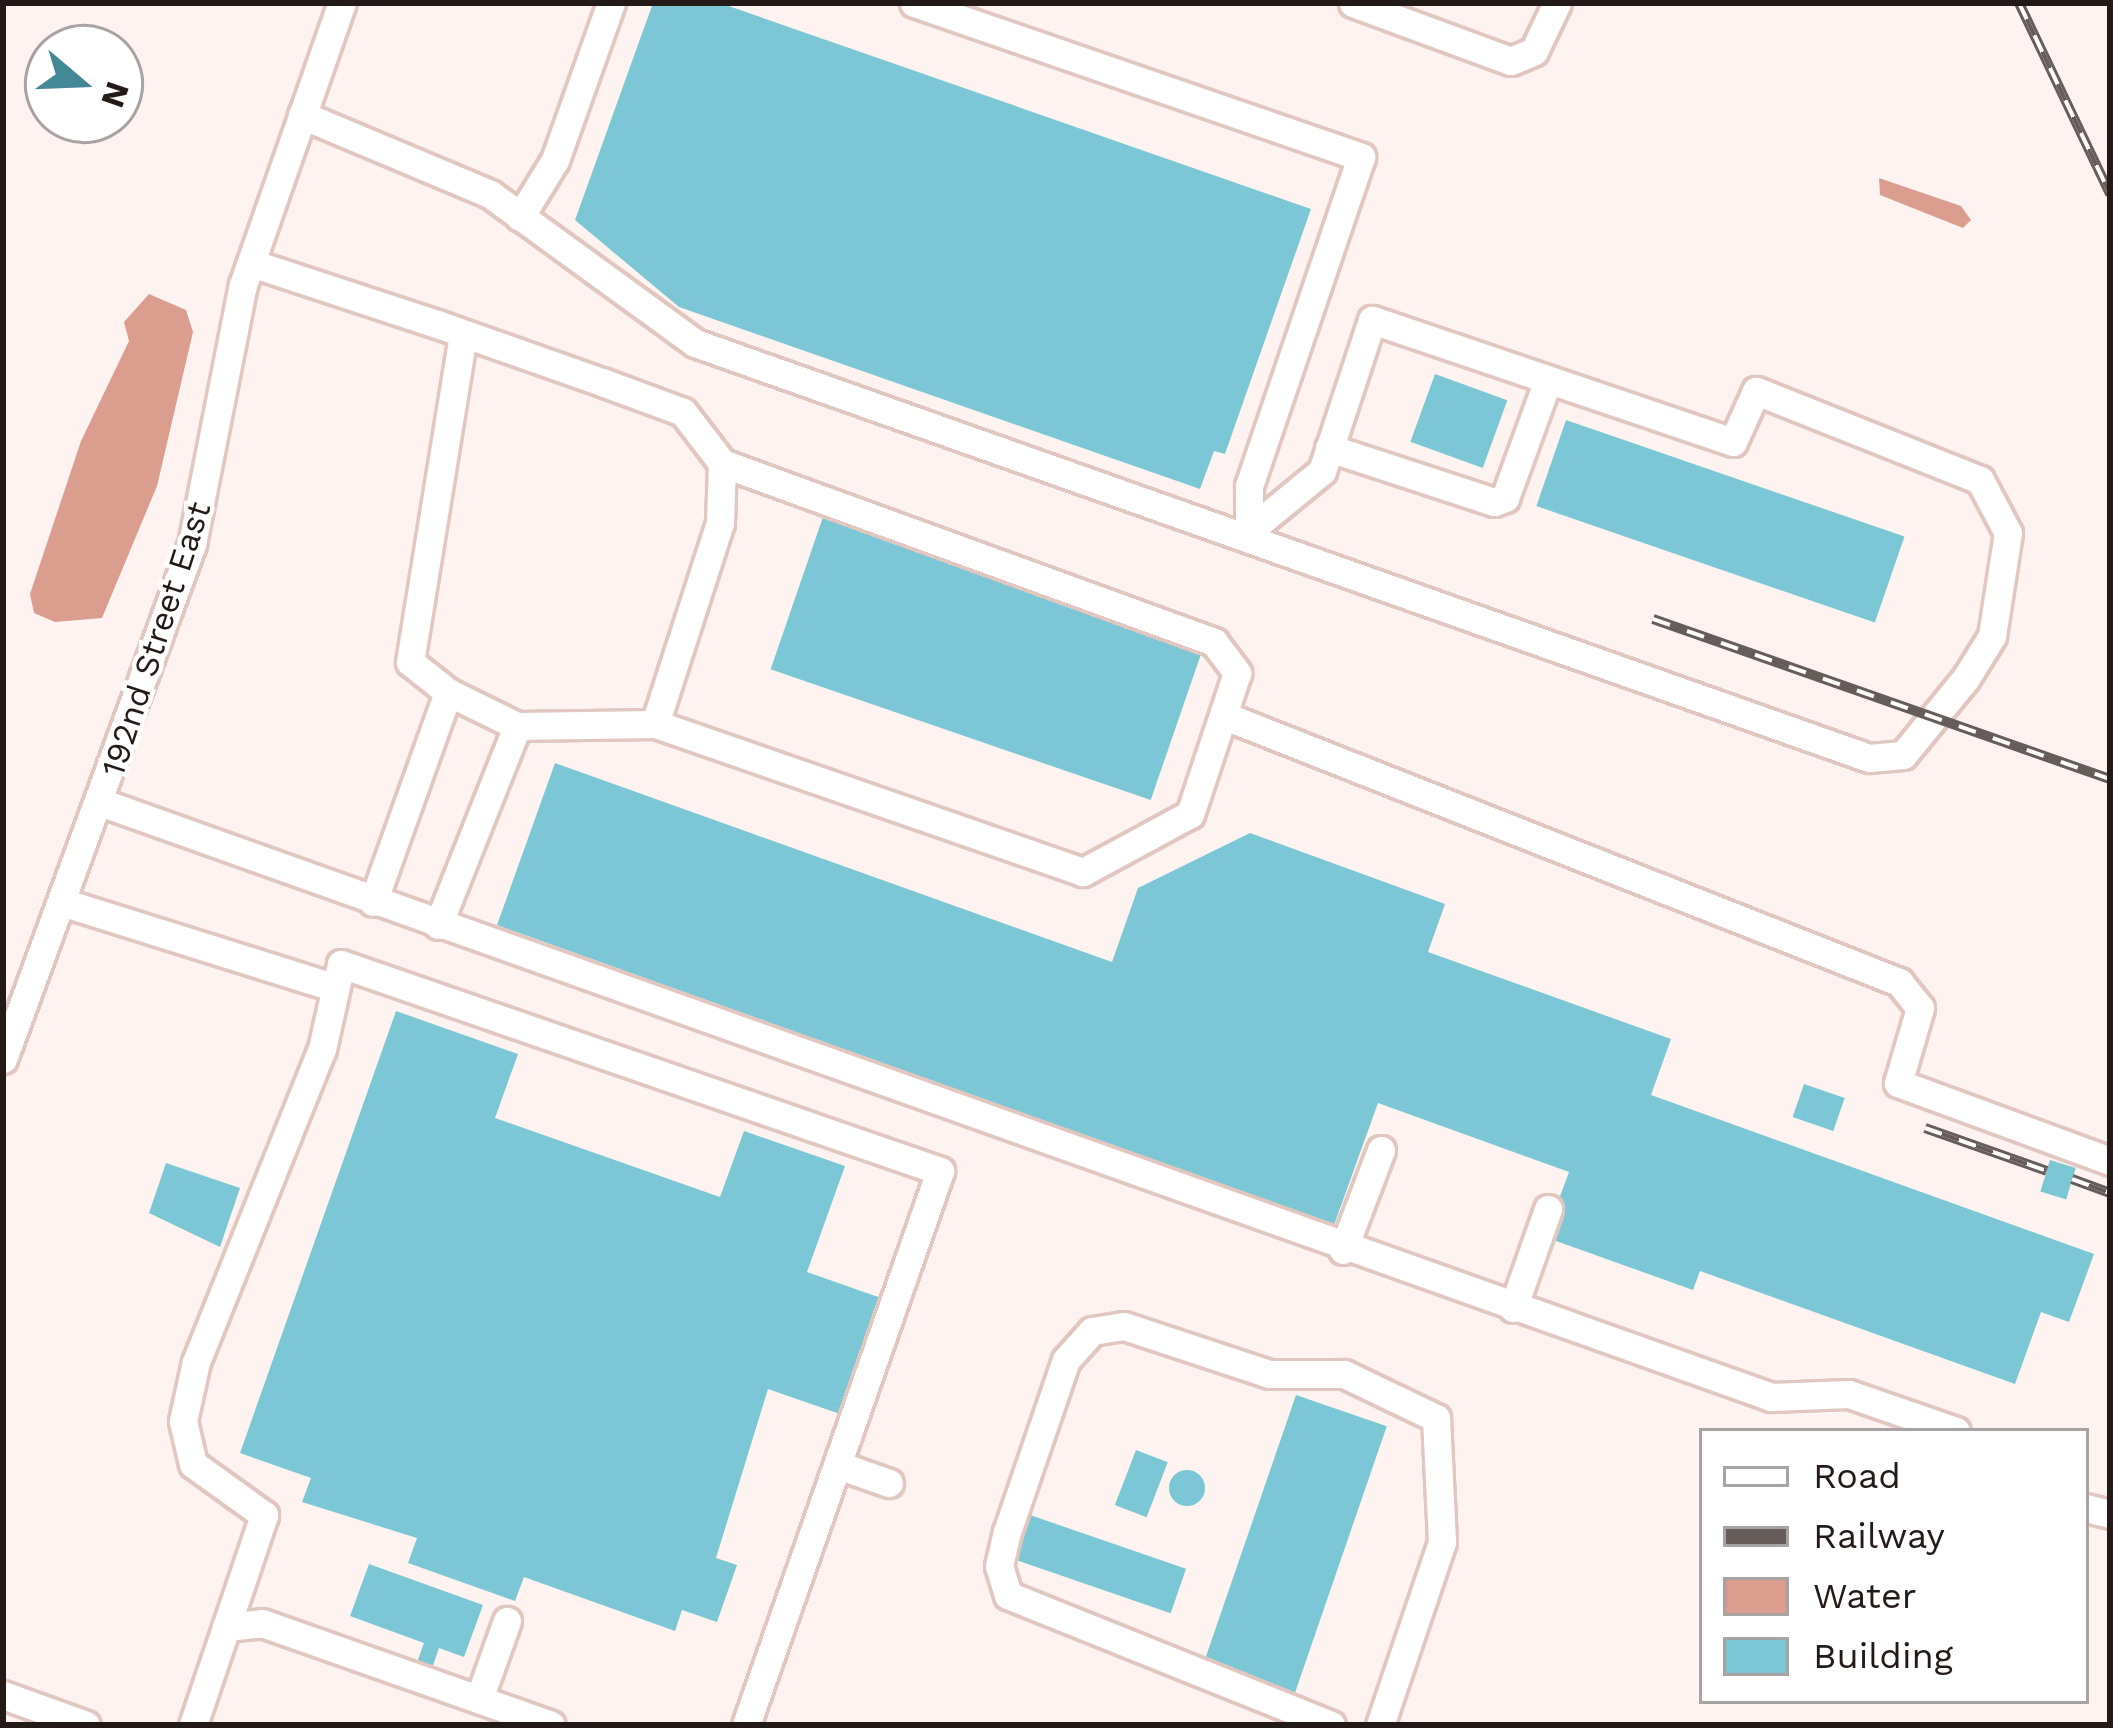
<!DOCTYPE html>
<style>
body{margin:0}
#map{position:relative;width:2113px;height:1728px;overflow:hidden;background:#fef3f0;font-family:"Work Sans",sans-serif}
div>[style]{position:absolute}
[style*='--x']{left:calc(var(--x)*1px);top:calc(var(--y)*1px);width:calc(var(--w)*1px);rotate:calc(var(--a)*1deg)}
.water>*{inset:0;background:#db9d8e}
.building>*{inset:0;background:#7bc7d5;transform-origin:0 0}
.round{border-radius:50%}
.roads{filter:drop-shadow(3px 0 #e2c7c0) drop-shadow(-3px 0 #e2c7c0) drop-shadow(0 3px #e2c7c0) drop-shadow(0 -3px #e2c7c0)}
.minor>*{height:27px;margin:-13.5px;padding:0 13.5px;transform-origin:13.5px;border-radius:13.5px;background:#fff}
.rail>*{height:10px;margin-top:-5px;transform-origin:0;background:repeating-linear-gradient(90deg,#fff 0 18px,#665c59 0 36px);box-sizing:border-box;border-block:3px solid #665c59}
span{translate:-50% -50%;white-space:nowrap;text-align:center;line-height:1.15;-webkit-text-stroke:9px #fff;paint-order:stroke}
.street-label{font-size:33px;color:#231a17}
.frame{position:absolute;inset:0;border:6px solid #231a17;pointer-events:none}
.legend{position:absolute;left:1699px;top:1428px;width:390px;height:276px;box-sizing:border-box;background:#fff;border:3px solid #a7a3a2;margin:0;padding:15px 21px;list-style:none;font-size:36px;color:#231a17}
.legend li{display:flex;align-items:center;gap:24px;height:60px}
.legend b{width:60px;border:3px solid #a7a3a2}
.north{position:absolute;left:24px;top:24px;width:120px;height:120px;box-sizing:border-box;background:#fff;border:3px solid #a7a3a2;border-radius:50%;rotate:109deg;font-size:33px;font-weight:700;line-height:48px;text-align:center;color:#231a17}
.north::after{content:'';display:block;margin:auto;width:42px;height:54px;background:#438895;clip-path:polygon(50% 0,100% 100%,50% 72%,0 100%)}
</style>
<div id="map">
<div class="water">
<i style="clip-path:polygon(1879px 178px,1961px 206px,1971px 220px,1963px 228px,1880px 195px)"></i>
<i style="clip-path:polygon(149px 294px,186px 310px,193px 332px,157px 486px,102px 618px,55px 622px,34px 613px,30px 594px,81px 441px,129px 341px,124px 322px)"></i>
</div>
<div class="building">
<i style="clip-path:polygon(653px 3px,720px 3px,1311px 209px,1225px 454px,1214px 451px,1200px 489px,679px 307px,575px 220px)"></i>
<i style="left:1435px;top:374px;width:77px;height:72px;rotate:20deg"></i>
<i style="left:1566px;top:420px;width:358px;height:91px;rotate:19deg"></i>
<i style="left:823px;top:517px;width:402px;height:161px;rotate:19deg"></i>
<i style="clip-path:polygon(555px 763px,1112px 962px,1138px 888px,1250px 833px,1445px 904px,1428px 952px,1671px 1039px,1651px 1095px,2094px 1254px,2069px 1322px,2041px 1312px,2015px 1384px,1700px 1271px,1693px 1290px,1545px 1237px,1569px 1172px,1378px 1103px,1334px 1225px,497px 925px)"></i>
<i style="clip-path:polygon(396px 1011px,518px 1054px,495px 1118px,720px 1197px,744px 1131px,845px 1166px,807px 1272px,881px 1298px,840px 1414px,768px 1389px,716px 1558px,737px 1565px,717px 1622px,682px 1610px,675px 1631px,524px 1577px,515px 1601px,408px 1563px,417px 1538px,302px 1502px,311px 1478px,240px 1453px)"></i>
<i style="left:1804px;top:1084px;width:43px;height:35px;rotate:19deg"></i>
<i style="left:2050px;top:1160px;width:27px;height:33px;rotate:17deg"></i>
<i style="clip-path:polygon(166px 1163px,240px 1188px,220px 1247px,149px 1213px)"></i>
<i style="left:1296px;top:1395px;width:96px;height:284px;rotate:19deg"></i>
<i style="left:1136px;top:1450px;width:34px;height:59px;rotate:21deg"></i>
<i class="round" style="left:1169px;top:1470px;width:36px;height:36px"></i>
<i style="left:1030px;top:1515px;width:165px;height:47px;rotate:19deg"></i>
<i style="clip-path:polygon(369px 1564px,483px 1605px,464px 1657px,439px 1648px,431px 1671px,416px 1665px,424px 1643px,350px 1616px)"></i>
</div>
<div class="roads">
<div class="minor">
<i style="--x:914;--y:3;--w:473;--a:19"></i>
<i style="--x:1361;--y:157;--w:348;--a:108.8"></i>
<i style="--x:1249;--y:486;--w:45;--a:90"></i>
<i style="--x:1353;--y:3;--w:168;--a:20.2"></i>
<i style="--x:1511;--y:61;--w:25;--a:-23"></i>
<i style="--x:1534;--y:51;--w:53;--a:-64.4"></i>
<i style="--x:302;--y:115;--w:204;--a:22.8"></i>
<i style="--x:490;--y:194;--w:253;--a:36"></i>
<i style="--x:695;--y:343;--w:1245;--a:19.47"></i>
<i style="--x:1869;--y:758;--w:34;--a:-5"></i>
<i style="--x:1903;--y:755;--w:99;--a:-50.7"></i>
<i style="--x:1966;--y:678;--w:49;--a:-58.2"></i>
<i style="--x:1992;--y:636;--w:104;--a:-81.2"></i>
<i style="--x:2008;--y:533;--w:60;--a:-117.8"></i>
<i style="--x:1980;--y:480;--w:241;--a:-158.3"></i>
<i style="--x:1756;--y:391;--w:56;--a:114.3"></i>
<i style="--x:1733;--y:442;--w:381;--a:-161.3"></i>
<i style="--x:1372;--y:320;--w:159;--a:108.3"></i>
<i style="--x:1322;--y:471;--w:94;--a:140.6"></i>
<i style="--x:520;--y:217;--w:67;--a:-58.4"></i>
<i style="--x:555;--y:160;--w:167;--a:-70.4"></i>
<i style="--x:251;--y:263;--w:196;--a:18.2"></i>
<i style="--x:437;--y:324;--w:175;--a:19.4"></i>
<i style="--x:602;--y:382;--w:86;--a:20.3"></i>
<i style="--x:683;--y:412;--w:64;--a:52.6"></i>
<i style="--x:722;--y:463;--w:524;--a:19.99"></i>
<i style="--x:1214;--y:642;--w:39;--a:53"></i>
<i style="--x:1237;--y:673;--w:149;--a:108.4"></i>
<i style="--x:1190;--y:814;--w:122;--a:151.5"></i>
<i style="--x:1083;--y:872;--w:453;--a:-160.9"></i>
<i style="--x:655;--y:724;--w:138;--a:179.2"></i>
<i style="--x:517;--y:726;--w:77;--a:-153.8"></i>
<i style="--x:448;--y:692;--w:48;--a:-141.7"></i>
<i style="--x:410;--y:662;--w:332;--a:-80.8"></i>
<i style="--x:1329;--y:448;--w:174;--a:18.1"></i>
<i style="--x:1494;--y:502;--w:12;--a:-20"></i>
<i style="--x:1505;--y:498;--w:126;--a:-70"></i>
<i style="--x:1225;--y:716;--w:725;--a:21.54"></i>
<i style="--x:1899;--y:982;--w:33;--a:51"></i>
<i style="--x:1920;--y:1008;--w:78;--a:106.3"></i>
<i style="--x:1898;--y:1083;--w:226;--a:20.2"></i>
<i style="--x:655;--y:724;--w:211;--a:-72.1"></i>
<i style="--x:720;--y:523;--w:60;--a:-88.1"></i>
<i style="--x:103;--y:803;--w:1771;--a:19.6"></i>
<i style="--x:1771;--y:1397;--w:78;--a:-2.2"></i>
<i style="--x:1849;--y:1394;--w:113;--a:19.1"></i>
<i style="--x:373;--y:902;--w:223;--a:-70.3"></i>
<i style="--x:68;--y:904;--w:278;--a:17.4"></i>
<i style="--x:438;--y:925;--w:214;--a:-68.3"></i>
<i style="--x:3;--y:1059;--w:549;--a:-69.85"></i>
<i style="--x:192;--y:544;--w:264;--a:-78.9"></i>
<i style="--x:243;--y:285;--w:299;--a:-70.7"></i>
<i style="--x:1343;--y:1250;--w:107;--a:-69.2"></i>
<i style="--x:1513;--y:1308;--w:105;--a:-70.5"></i>
<i style="--x:838;--y:1465;--w:54;--a:19.4"></i>
<i style="--x:2086;--y:1508;--w:25;--a:14"></i>
<i style="--x:226;--y:1627;--w:36;--a:-6"></i>
<i style="--x:262;--y:1623;--w:306;--a:19.4"></i>
<i style="--x:3;--y:1695;--w:88;--a:19.9"></i>
<i style="--x:479;--y:1699;--w:83;--a:-70.3"></i>
<i style="--x:193;--y:1725;--w:222;--a:-71.3"></i>
<i style="--x:264;--y:1515;--w:87;--a:-144.3"></i>
<i style="--x:193;--y:1464;--w:44;--a:-103.1"></i>
<i style="--x:183;--y:1421;--w:60;--a:-77.6"></i>
<i style="--x:196;--y:1362;--w:337;--a:-68.1"></i>
<i style="--x:322;--y:1049;--w:87;--a:-77.4"></i>
<i style="--x:341;--y:964;--w:634;--a:19.06"></i>
<i style="--x:940;--y:1171;--w:587;--a:109.3"></i>
<i style="--x:1331;--y:1725;--w:348;--a:-158.1"></i>
<i style="--x:1008;--y:1595;--w:30;--a:-107"></i>
<i style="--x:999;--y:1566;--w:35;--a:-77"></i>
<i style="--x:1007;--y:1532;--w:182;--a:-71.1"></i>
<i style="--x:1066;--y:1360;--w:39;--a:-48"></i>
<i style="--x:1092;--y:1331;--w:32;--a:-9"></i>
<i style="--x:1124;--y:1326;--w:153;--a:18.3"></i>
<i style="--x:1269;--y:1374;--w:75;--a:0"></i>
<i style="--x:1344;--y:1374;--w:102;--a:25.6"></i>
<i style="--x:1436;--y:1418;--w:124;--a:87.2"></i>
<i style="--x:1442;--y:1542;--w:193;--a:108.7"></i>
</div>
</div>
<div class="rail">
<i style="--x:2019;--y:3;--w:212;--a:64.5"></i>
<i style="--x:1653;--y:619;--w:484;--a:19.3"></i>
<i style="--x:1925;--y:1128;--w:129;--a:19.4"></i>
<i style="--x:2072;--y:1179;--w:40;--a:20.2"></i>
</div>
<div class="street-label">
<span style="left:156px;top:639px;rotate:-72deg">192nd Street East</span>
</div>
<div class="frame"></div>
<ul class="legend">
<li><b style="height:15px;background:#fff"></b>Road</li>
<li><b style="height:15px;background:#665c59"></b>Railway</li>
<li><b style="height:33px;background:#db9d8e"></b>Water</li>
<li><b style="height:33px;background:#7bc7d5"></b>Building</li>
</ul>
<div class="north">N</div>
</div>
